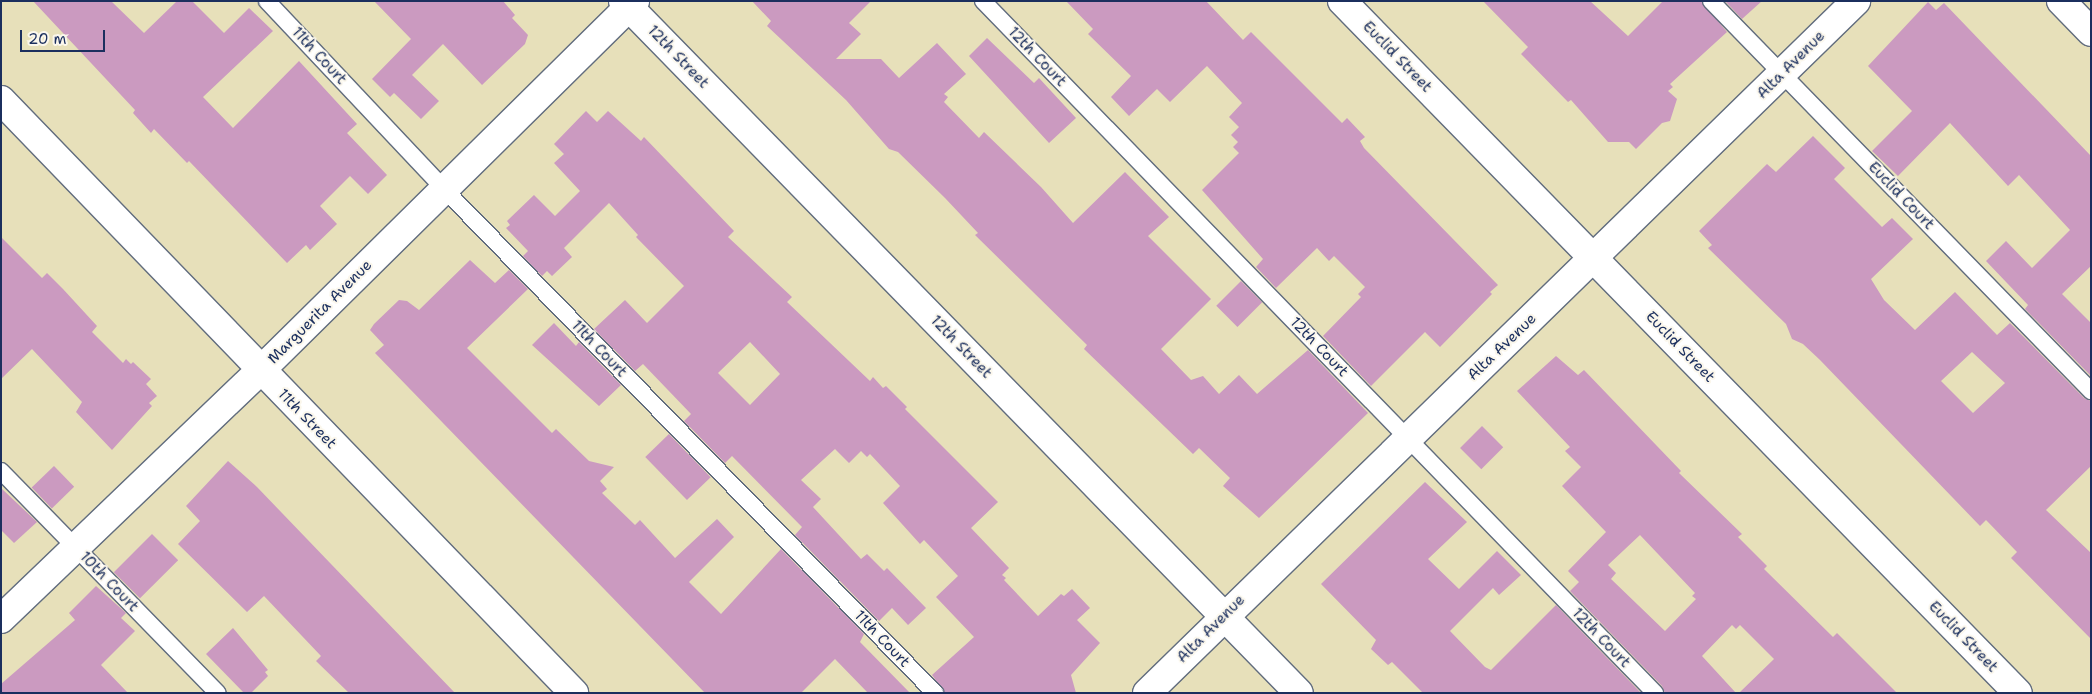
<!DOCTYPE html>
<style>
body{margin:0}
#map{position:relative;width:2092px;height:694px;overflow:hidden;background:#e7e0ba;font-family:"Shantell Sans",sans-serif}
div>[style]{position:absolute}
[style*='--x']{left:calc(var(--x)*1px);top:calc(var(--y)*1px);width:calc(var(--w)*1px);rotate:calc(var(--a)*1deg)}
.building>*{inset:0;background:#cb9ac0;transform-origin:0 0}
.roads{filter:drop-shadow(1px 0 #626d7e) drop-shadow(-1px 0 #626d7e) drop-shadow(0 1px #626d7e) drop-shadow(0 -1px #626d7e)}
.lane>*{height:16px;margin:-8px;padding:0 8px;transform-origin:8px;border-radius:8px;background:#fff}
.street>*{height:28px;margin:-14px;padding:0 14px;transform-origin:14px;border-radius:14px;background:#fff}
.secondary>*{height:28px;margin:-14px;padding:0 14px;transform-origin:14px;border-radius:14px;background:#fff}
span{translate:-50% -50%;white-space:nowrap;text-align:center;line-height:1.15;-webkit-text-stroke:4px #fbf7ec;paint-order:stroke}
.street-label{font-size:15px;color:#1b2f5e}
.frame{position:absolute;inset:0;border:2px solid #1b2f5e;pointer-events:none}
.scale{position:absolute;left:20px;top:30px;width:85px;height:22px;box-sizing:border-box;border:2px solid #1b2f5e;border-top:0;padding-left:6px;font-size:15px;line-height:18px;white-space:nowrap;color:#1b2f5e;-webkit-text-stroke:4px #fbf7ec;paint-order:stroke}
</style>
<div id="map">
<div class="building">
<i style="clip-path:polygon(33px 1px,111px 1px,144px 33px,177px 1px,192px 1px,224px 33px,249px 8px,273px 31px,203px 97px,233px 128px,299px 61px,357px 124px,347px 133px,387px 175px,368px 194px,350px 176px,320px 206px,337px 224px,310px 250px,306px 245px,287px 263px,189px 161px,187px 163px,154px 129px,151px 133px,133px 113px,135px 110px)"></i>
<i style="clip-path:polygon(374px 1px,503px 1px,515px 15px,512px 18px,528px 35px,525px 44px,482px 85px,443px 44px,412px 75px,439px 101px,421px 119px,394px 93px,390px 97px,372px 79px,411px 39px)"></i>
<i style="clip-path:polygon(752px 1px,871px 1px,849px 23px,861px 34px,836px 59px,881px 59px,899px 78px,937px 43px,966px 74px,944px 94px,948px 97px,944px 102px,979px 138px,984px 132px,1041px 187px,1073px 223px,1125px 172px,1169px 217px,1148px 236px,1211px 299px,1161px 349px,1191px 380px,1203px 376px,1219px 394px,1239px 375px,1257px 394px,1308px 350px,1368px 413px,1259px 518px,1223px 486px,1230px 478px,1199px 448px,1193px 454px,1084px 349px,1087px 345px,975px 235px,978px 233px,945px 198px,898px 152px,889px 149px,846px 100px,767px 26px,771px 21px)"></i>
<i style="clip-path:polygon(1066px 1px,1206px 1px,1243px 40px,1251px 32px,1342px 123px,1347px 118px,1365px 137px,1360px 141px,1364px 148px,1498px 285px,1490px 292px,1492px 294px,1440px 347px,1425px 332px,1371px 386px,1323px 336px,1361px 297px,1358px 294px,1365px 287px,1334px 256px,1329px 261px,1317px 248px,1276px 288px,1256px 267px,1263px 259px,1202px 190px,1239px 153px,1233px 147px,1238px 142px,1231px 135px,1239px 127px,1229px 117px,1242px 103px,1207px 66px,1170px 102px,1157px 89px,1129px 116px,1111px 97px,1131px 76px,1088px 34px,1093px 29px)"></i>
<i style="clip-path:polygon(1483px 1px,1590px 1px,1628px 36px,1663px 1px,1701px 1px,1727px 32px,1670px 84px,1673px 87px,1668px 91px,1677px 99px,1670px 121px,1662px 123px,1636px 149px,1629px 142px,1608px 142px,1571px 100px,1568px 102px,1521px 54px,1528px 47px)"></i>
<i style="clip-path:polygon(1725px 1px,1762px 1px,1742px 19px)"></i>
<i style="clip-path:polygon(1928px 2px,1936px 10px,1944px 3px,2091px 156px,2091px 266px,2062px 294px,2091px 323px,2091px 376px,2025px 309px,2028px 305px,1986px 261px,2006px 241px,2032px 268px,2070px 230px,2019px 175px,2008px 186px,1950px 123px,1898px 176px,1872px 151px,1912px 111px,1868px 66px)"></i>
<i style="clip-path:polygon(987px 38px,1034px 83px,1039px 78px,1076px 118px,1049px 143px,969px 56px)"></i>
<i style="clip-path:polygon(evenodd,586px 111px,597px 122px,608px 111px,641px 141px,644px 137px,734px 231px,728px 237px,792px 297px,787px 302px,870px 381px,873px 377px,883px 388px,886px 386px,907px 407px,905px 409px,998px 502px,971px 528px,1009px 568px,1002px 575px,1006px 578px,1004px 580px,1038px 616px,1061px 594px,1064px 596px,1072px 589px,1090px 608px,1077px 620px,1100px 643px,1071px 675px,1076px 693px,945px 693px,932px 675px,974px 637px,936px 597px,958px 576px,924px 540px,920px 544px,883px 503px,900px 486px,870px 454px,867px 457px,861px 451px,849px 463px,835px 449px,801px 480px,821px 499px,813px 507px,861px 559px,867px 554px,884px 571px,887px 568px,926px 608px,908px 625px,892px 608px,879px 621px,795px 535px,802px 527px,732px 456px,725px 463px,684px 421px,691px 414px,643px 364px,635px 371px,594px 329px,625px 300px,647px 323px,684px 286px,636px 237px,638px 235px,609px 203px,564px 248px,572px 257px,552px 276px,547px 271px,542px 276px,523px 256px,528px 251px,506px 228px,510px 225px,507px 221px,534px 195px,555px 216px,580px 191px,554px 163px,564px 154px,554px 144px,586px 111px,750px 342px,780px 374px,750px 405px,718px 373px,750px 342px)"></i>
<i style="clip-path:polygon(evenodd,1813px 136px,1845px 168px,1834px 179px,1882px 227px,1892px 218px,1913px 239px,1871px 279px,1884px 300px,1915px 330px,1955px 292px,1997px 335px,2010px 323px,2084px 398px,2091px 401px,2091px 466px,2046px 510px,2091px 553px,2091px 639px,2011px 558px,2017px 552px,1986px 520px,1980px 526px,1820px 360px,1803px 344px,1792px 339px,1786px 324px,1708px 248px,1712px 245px,1699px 231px,1767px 164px,1776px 172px,1813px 136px,1972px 352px,2005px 383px,1973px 413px,1941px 381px,1972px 352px)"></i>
<i style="clip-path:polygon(1px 237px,42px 278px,47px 273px,63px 289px,97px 326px,92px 332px,123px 363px,126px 359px,131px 364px,133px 362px,151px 379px,146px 384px,157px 396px,149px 403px,152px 406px,112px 450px,76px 412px,82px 402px,32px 349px,1px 379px)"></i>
<i style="clip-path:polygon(470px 260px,495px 283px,509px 270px,528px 289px,467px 348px,552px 433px,556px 429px,589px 461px,614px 467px,600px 481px,607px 489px,602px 493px,635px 525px,640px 520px,675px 558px,717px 519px,734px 537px,689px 582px,721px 614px,781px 549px,864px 634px,860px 642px,910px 693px,868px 693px,835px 659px,801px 693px,705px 693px,375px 353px,384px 345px,370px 330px,374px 324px,399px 300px,407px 301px,419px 310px)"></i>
<i style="left:1241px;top:281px;width:30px;height:35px;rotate:45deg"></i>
<i style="clip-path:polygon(554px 323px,576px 346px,579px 342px,621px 385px,599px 406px,532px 345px)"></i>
<i style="clip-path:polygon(evenodd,1556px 356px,1578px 375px,1584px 370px,1681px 471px,1679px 473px,1742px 534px,1738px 537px,1767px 566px,1764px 569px,1833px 637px,1837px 633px,1897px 693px,1739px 693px,1774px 659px,1740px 625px,1736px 629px,1732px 625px,1702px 656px,1736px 693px,1665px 693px,1662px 686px,1570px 591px,1579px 582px,1568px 571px,1606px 532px,1562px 486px,1581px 467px,1565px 451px,1570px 447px,1517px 391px,1556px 356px,1640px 535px,1695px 593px,1692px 596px,1696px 599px,1665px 631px,1611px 579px,1616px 573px,1608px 565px,1640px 535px)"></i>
<i style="left:1482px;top:426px;width:30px;height:31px;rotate:45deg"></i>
<i style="left:669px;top:434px;width:60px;height:33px;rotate:46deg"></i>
<i style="clip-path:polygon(228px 461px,257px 487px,455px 693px,349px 693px,316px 661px,321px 656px,264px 596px,247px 612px,178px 544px,200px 521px,186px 506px)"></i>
<i style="left:54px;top:466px;width:29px;height:31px;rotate:46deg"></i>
<i style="clip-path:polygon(1425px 482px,1467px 522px,1428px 559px,1459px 589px,1497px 551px,1521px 575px,1499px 595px,1493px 588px,1450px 631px,1485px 667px,1491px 670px,1556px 605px,1641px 693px,1423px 693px,1392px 662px,1388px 665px,1371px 649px,1376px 640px,1321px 584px)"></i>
<i style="clip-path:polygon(1px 488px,37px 522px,14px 543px,1px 530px)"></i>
<i style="left:152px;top:534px;width:37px;height:54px;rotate:45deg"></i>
<i style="clip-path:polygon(96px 586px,126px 613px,121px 618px,135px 631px,101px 665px,128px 693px,1px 693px,1px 684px,75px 620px,69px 613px)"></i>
<i style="clip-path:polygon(233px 628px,268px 670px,265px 672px,268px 676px,251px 693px,244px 693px,206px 654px)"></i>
</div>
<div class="roads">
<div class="lane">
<i style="--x:267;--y:1;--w:258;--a:46.7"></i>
<i style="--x:444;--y:189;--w:704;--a:45.75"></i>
<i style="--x:983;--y:1;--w:965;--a:45.84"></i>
<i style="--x:1711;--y:1;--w:545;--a:45.74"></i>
<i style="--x:1;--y:471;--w:310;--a:45.7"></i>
</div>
<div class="street">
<i style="--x:623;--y:1;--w:967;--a:45.67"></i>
<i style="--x:1342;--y:1;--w:967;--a:45.67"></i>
<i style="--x:1;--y:100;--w:825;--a:45.98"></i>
<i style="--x:1;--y:619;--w:359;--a:-43.8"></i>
<i style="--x:260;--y:371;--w:527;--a:-44.62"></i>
<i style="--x:1147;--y:693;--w:991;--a:-44.3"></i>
</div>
<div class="secondary">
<i style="--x:2061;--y:1;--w:43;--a:45.9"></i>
</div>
</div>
<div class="street-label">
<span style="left:319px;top:56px;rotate:47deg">11th Court</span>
<span style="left:678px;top:57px;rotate:46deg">12th Street</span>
<span style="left:1037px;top:57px;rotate:46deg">12th Court</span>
<span style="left:1397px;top:57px;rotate:46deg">Euclid Street</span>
<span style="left:1791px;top:65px;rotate:-45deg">Alta Avenue</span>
<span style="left:1901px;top:196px;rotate:46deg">Euclid Court</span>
<span style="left:320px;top:312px;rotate:-45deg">Marguerita Avenue</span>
<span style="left:961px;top:347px;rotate:46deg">12th Street</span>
<span style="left:1319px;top:347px;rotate:46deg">12th Court</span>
<span style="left:1502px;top:347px;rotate:-44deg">Alta Avenue</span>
<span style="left:1680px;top:347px;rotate:46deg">Euclid Street</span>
<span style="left:599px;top:349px;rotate:46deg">11th Court</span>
<span style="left:307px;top:419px;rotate:46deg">11th Street</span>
<span style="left:109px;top:582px;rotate:46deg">10th Court</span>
<span style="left:1211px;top:629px;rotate:-45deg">Alta Avenue</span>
<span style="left:1963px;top:637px;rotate:46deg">Euclid Street</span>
<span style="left:1601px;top:638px;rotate:46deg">12th Court</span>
<span style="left:882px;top:639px;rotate:46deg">11th Court</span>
</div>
<div class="frame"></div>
<div class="scale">20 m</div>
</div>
